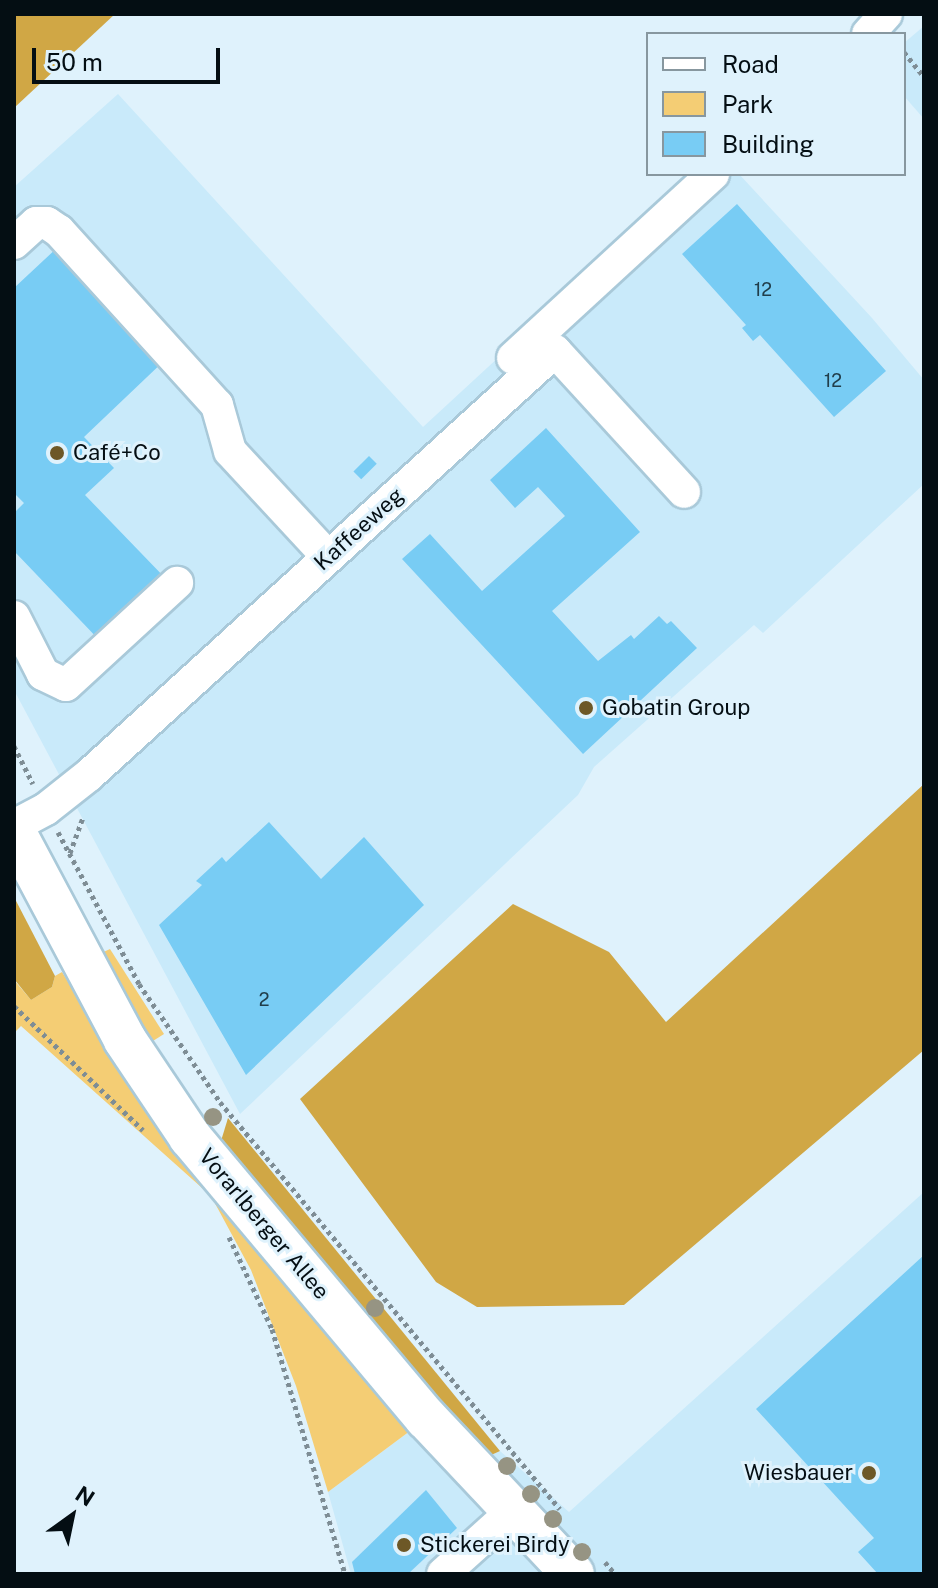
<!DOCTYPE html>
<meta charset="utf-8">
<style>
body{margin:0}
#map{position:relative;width:938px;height:1588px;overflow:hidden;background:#dff2fc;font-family:"Public Sans",sans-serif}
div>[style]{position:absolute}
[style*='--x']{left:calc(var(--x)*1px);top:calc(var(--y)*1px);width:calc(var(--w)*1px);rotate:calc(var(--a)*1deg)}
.built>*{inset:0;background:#c9eafa}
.green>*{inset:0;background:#f4cd74}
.forest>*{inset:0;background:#d0a745}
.building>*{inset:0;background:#78ccf4;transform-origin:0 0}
.path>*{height:5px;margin-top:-2.5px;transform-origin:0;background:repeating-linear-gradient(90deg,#7e8d95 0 4px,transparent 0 8px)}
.roads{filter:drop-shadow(2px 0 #a9c9d9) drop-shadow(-2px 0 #a9c9d9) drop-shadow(0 2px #a9c9d9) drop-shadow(0 -2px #a9c9d9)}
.minor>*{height:32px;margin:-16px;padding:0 16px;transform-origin:16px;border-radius:16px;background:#fff}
.major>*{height:42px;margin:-21px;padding:0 21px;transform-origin:21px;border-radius:21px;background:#fff}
.trees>*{width:18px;height:18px;margin:-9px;border-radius:50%;background:#969483}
.dots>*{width:22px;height:22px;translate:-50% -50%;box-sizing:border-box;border:4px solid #dff2fc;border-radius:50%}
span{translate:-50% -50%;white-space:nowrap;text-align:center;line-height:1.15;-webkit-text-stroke:6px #dff2fc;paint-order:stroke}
.number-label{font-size:18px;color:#213e4b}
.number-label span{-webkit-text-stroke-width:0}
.poi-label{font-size:22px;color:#040e13}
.left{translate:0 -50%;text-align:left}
.right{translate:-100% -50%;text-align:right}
.street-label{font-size:22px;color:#040e13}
.frame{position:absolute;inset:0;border:16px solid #040e13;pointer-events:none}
.legend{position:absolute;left:646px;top:32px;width:260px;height:144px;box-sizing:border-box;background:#dff2fc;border:2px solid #87979f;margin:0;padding:10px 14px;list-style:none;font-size:24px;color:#040e13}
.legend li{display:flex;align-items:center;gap:16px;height:40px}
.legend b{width:40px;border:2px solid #87979f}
.north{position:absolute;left:32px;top:1476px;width:80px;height:80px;-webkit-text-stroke:6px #dff2fc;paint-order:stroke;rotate:33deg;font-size:22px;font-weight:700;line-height:32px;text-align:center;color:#040e13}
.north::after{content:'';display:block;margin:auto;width:28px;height:36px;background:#040e13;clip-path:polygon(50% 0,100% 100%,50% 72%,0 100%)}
.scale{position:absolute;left:32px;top:48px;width:188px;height:36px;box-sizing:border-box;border:4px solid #040e13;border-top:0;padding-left:10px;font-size:24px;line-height:28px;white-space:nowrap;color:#040e13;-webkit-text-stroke:6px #dff2fc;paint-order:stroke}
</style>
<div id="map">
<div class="built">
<i style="clip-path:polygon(924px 26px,924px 119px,904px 96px,904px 43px)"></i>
<i style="clip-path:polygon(118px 94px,423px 427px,697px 174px,739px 174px,872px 318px,924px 380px,924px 484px,763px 633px,754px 625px,594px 767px,578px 795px,240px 1114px,14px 690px,14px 187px)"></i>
<i style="clip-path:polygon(924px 1192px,924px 1574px,351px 1574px,328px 1492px,414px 1428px,488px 1456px,500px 1451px,569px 1512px)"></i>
</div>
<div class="green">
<i style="clip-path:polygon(110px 949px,164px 1034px,145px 1046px,97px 955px)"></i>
<i style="clip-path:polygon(62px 972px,131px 1083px,414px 1428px,328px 1492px,296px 1386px,251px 1270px,211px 1196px,21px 1026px,14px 1033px,14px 980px,31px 1000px,52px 987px,55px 976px)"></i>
</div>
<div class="forest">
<i style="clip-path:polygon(14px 14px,115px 14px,14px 108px)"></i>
<i style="clip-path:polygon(924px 784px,924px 1050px,624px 1305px,477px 1307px,436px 1282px,300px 1099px,513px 904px,609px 952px,666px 1022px)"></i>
<i style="clip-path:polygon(14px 897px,55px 976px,52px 987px,31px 1000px,14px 979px)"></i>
<i style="clip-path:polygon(228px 1118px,500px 1451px,489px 1456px,443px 1407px,221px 1141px)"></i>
</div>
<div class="building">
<i style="clip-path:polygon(737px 204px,886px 371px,834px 417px,760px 335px,753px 341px,742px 328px,746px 325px,682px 254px)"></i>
<i style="clip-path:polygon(59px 246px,167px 358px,84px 437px,114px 468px,85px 495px,168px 581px,102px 643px,14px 551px,14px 513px,24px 503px,14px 493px,14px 288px)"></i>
<i style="clip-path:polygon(546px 428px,640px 532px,552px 611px,598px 661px,631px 635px,634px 639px,659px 616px,667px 624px,671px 621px,697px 648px,583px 754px,402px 559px,430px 534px,482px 591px,565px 516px,538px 487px,515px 508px,490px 480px)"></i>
<i style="left:369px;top:456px;width:11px;height:22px;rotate:45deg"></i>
<i style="clip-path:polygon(269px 822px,321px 879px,364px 837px,424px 905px,246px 1075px,159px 925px,202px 885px,196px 881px,222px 857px,226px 862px)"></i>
<i style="clip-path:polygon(924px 1255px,924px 1574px,878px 1574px,858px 1552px,874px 1538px,756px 1409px)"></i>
<i style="clip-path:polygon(426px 1490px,457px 1528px,408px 1574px,355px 1574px,352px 1562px)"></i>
</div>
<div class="path">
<i style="--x:904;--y:52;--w:32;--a:51"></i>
<i style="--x:14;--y:746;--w:42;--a:63.4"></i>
<i style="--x:58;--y:832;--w:172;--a:61.9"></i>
<i style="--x:139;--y:984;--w:143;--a:55.5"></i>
<i style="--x:220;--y:1102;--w:530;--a:50.13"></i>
<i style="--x:70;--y:853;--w:37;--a:-70"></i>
<i style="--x:14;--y:1006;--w:179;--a:43.9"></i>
<i style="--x:229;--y:1237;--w:102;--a:64.9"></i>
<i style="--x:272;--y:1329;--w:256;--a:73.4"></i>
<i style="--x:605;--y:1562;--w:16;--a:50"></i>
</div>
<div class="roads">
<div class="minor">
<i style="--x:868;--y:34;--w:27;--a:-48"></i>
<i style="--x:14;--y:243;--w:30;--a:-42"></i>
<i style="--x:36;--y:223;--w:11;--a:0"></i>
<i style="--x:47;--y:223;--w:14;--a:34"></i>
<i style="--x:59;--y:231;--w:235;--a:47.8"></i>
<i style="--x:217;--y:405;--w:48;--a:74.2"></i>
<i style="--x:230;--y:451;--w:144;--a:47.2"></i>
<i style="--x:513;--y:358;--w:272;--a:-42.6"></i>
<i style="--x:14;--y:617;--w:64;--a:63"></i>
<i style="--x:43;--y:674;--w:25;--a:26"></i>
<i style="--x:66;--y:685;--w:151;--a:-42.6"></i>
<i style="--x:14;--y:826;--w:36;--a:-28"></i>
<i style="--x:46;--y:809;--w:55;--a:-38.3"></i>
<i style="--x:89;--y:775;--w:630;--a:-42.3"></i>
<i style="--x:555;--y:351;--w:191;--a:47.5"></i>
<i style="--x:443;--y:1574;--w:94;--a:-42"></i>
</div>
<div class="major">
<i style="--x:14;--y:831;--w:237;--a:62"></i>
<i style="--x:125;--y:1040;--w:117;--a:56.2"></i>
<i style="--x:190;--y:1137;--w:367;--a:50"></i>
<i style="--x:426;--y:1418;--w:214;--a:46.7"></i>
</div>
</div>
<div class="trees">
<i style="left:213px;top:1117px"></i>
<i style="left:375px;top:1308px"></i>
<i style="left:507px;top:1466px"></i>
<i style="left:531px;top:1494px"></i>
<i style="left:553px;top:1519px"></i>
<i style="left:582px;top:1552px"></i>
</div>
<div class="dots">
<i style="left:57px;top:453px;background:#6d5827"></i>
<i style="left:586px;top:708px;background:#6d5827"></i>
<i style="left:869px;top:1473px;background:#6d5827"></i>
<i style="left:404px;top:1545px;background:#6d5827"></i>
</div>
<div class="number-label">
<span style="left:763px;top:290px">12</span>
<span style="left:833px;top:381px">12</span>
<span style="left:264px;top:1000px">2</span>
</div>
<div class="poi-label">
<span class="left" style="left:73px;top:453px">Café+Co</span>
<span class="left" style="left:602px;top:708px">Gobatin Group</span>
<span class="right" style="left:853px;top:1473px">Wiesbauer</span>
<span class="left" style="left:420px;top:1545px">Stickerei Birdy</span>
</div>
<div class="street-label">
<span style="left:359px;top:529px;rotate:-42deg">Kaffeeweg</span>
<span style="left:264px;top:1224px;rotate:50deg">Vorarlberger Allee</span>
</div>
<div class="frame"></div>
<ul class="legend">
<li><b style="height:10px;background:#fff"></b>Road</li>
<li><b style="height:22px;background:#f4cd74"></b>Park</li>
<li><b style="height:22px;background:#78ccf4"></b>Building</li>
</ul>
<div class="north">N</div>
<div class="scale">50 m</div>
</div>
